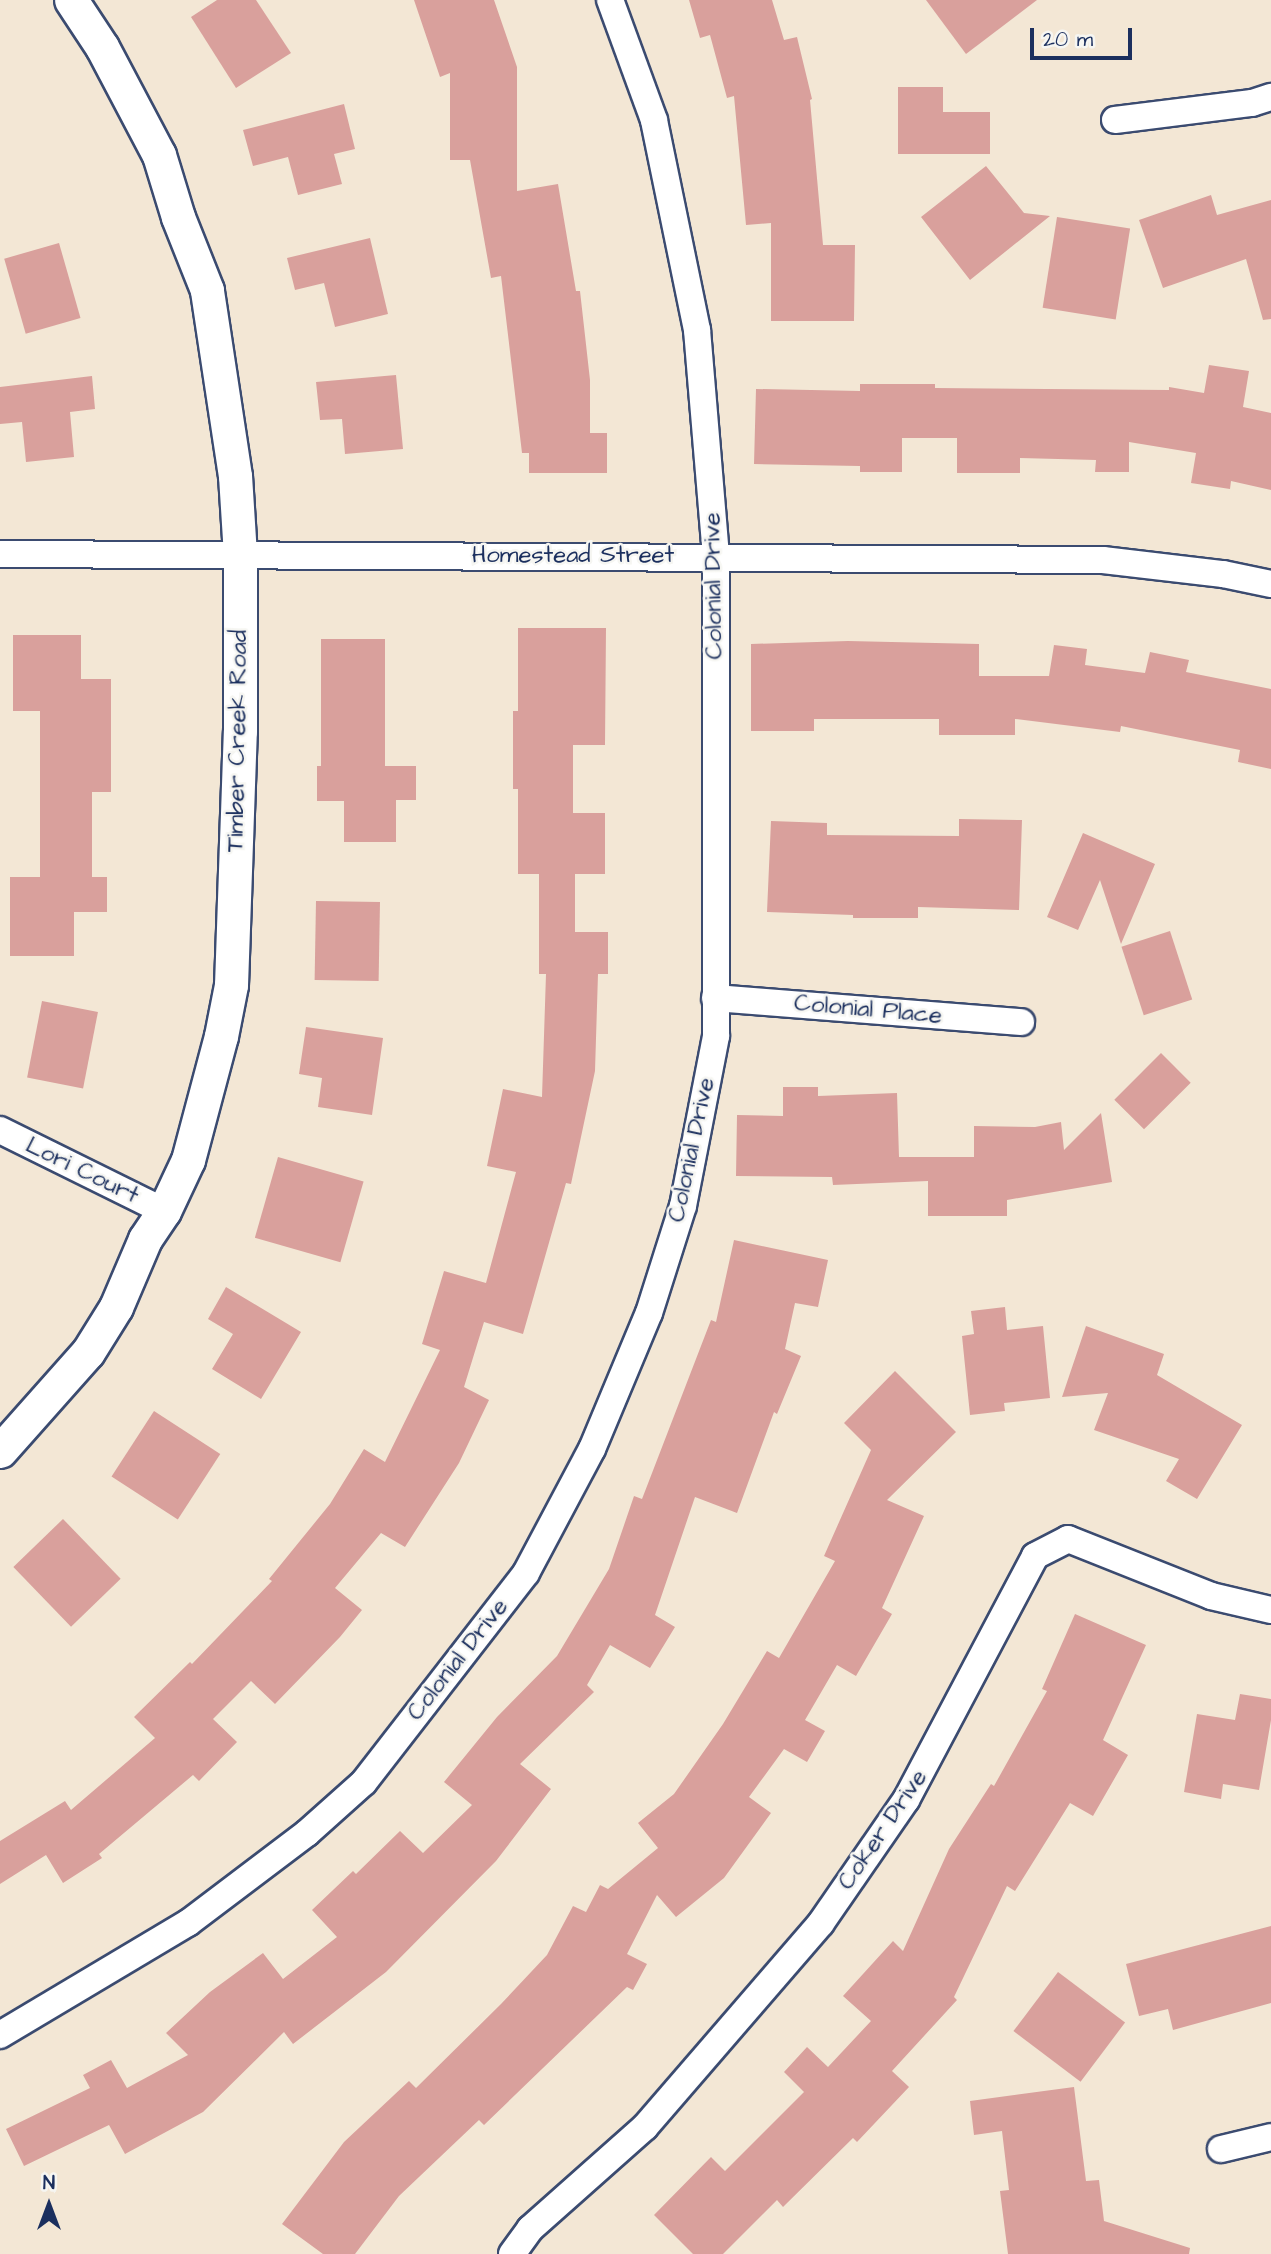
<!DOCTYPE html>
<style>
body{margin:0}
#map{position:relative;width:1271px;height:2254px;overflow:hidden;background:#f3e7d5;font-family:"Architects Daughter",sans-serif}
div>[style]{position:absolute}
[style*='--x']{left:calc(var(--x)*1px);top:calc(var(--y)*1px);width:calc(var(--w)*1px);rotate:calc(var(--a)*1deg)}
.building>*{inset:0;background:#d9a09c;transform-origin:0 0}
.roads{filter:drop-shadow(2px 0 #3b4b70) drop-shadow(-2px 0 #3b4b70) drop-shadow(0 2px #3b4b70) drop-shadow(0 -2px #3b4b70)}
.minor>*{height:26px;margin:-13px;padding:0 13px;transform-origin:13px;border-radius:13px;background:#fff}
.tertiary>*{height:33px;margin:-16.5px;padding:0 16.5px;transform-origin:16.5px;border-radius:16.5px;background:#fff}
span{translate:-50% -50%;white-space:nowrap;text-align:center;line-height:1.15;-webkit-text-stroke:5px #f6f6f2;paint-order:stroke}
.street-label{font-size:24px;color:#1b2f5e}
.north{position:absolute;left:14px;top:2170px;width:70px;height:70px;-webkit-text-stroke:5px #f6f6f2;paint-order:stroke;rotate:0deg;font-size:19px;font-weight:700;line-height:28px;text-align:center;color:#1b2f5e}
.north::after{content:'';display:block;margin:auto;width:24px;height:32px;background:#1b2f5e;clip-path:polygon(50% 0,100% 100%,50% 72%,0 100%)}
.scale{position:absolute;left:1030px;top:28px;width:102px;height:32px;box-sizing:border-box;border:4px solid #1b2f5e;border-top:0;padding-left:9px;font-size:21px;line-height:24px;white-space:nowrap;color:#1b2f5e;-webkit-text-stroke:5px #f6f6f2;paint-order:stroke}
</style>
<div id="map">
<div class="building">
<i style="clip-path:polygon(217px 0,256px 0,291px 53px,236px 88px,191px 17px)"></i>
<i style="clip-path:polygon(414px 0,494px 0,517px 67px,517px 191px,558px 184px,576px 291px,580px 291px,590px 380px,590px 433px,607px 433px,607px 473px,529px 473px,529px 453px,522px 453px,501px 276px,491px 278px,470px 160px,450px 160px,450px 73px,440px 77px)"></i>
<i style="clip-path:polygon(689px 0,772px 0,784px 40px,797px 37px,812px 99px,810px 100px,823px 245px,855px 245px,854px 321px,771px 321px,771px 223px,746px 225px,734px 96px,727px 98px,710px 35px,700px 38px)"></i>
<i style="clip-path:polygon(926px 0,1037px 0,966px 54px)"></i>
<i style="clip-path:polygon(898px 87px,943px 87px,943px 112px,990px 112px,990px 154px,898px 154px)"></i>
<i style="clip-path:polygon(344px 104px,355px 149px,334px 154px,342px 184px,298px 195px,288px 157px,253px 166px,243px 130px)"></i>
<i style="clip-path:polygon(986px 166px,1024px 213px,1050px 216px,970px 280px,921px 217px)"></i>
<i style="clip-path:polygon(1211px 195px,1217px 215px,1271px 200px,1271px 319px,1263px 320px,1246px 259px,1163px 288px,1139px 220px)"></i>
<i style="left:1057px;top:217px;width:74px;height:92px;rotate:9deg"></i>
<i style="clip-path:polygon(370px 238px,388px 314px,335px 327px,324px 283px,295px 290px,287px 258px)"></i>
<i style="left:59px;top:243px;width:78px;height:57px;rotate:74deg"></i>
<i style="clip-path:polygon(1209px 365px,1249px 371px,1243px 407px,1271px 413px,1271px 490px,1231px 481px,1230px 489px,1191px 483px,1196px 453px,1129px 442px,1129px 472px,1095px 472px,1096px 460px,1020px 458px,1020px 473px,957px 473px,957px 438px,902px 438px,902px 472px,860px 472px,860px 466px,754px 464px,756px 389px,860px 391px,860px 384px,935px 384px,935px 388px,1169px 390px,1169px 387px,1204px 393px)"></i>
<i style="clip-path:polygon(396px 375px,403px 449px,345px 454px,342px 419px,320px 420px,316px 382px)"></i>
<i style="clip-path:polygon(92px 376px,95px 409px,70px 412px,74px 457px,26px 462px,22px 422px,0 424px,0 387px)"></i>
<i style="clip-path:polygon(518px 628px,606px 628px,605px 745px,573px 745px,573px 813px,605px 813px,605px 874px,575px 874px,575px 932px,608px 932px,608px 974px,598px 974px,595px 1071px,571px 1184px,566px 1183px,523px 1334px,484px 1322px,464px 1387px,489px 1400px,459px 1463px,405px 1547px,381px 1533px,335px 1588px,362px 1610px,340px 1637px,275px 1704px,251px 1681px,213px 1719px,237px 1742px,199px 1781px,193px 1775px,99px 1854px,102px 1858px,63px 1883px,46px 1855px,0 1884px,0 1841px,65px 1801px,71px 1810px,155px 1738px,134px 1717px,190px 1662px,192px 1664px,272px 1581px,269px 1579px,330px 1504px,364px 1449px,385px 1462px,440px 1350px,422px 1344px,444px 1271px,486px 1283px,516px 1172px,487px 1166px,503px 1089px,542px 1097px,546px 974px,539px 974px,539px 874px,518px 874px,518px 789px,513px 789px,513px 711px,518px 711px)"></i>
<i style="clip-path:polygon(13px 635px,81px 635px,81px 679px,111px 679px,111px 792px,92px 792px,92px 877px,107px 877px,107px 912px,74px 912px,74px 956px,10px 956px,10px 877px,40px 877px,40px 711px,13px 711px)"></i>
<i style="clip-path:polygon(321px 639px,385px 639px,385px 766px,416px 766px,416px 800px,396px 800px,396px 842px,344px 842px,344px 801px,317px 801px,317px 766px,321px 766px)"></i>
<i style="clip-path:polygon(848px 641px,979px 644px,979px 676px,1049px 676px,1054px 645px,1087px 649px,1085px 665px,1145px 673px,1150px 652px,1189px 660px,1186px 672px,1271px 689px,1271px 769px,1238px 762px,1240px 750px,1121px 726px,1120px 732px,1015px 719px,1015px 735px,939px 735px,939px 719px,814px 719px,814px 731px,751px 731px,751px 644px)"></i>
<i style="clip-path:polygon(959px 819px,1022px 820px,1019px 910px,918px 907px,918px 918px,853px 918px,853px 915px,767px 912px,771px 821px,827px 823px,827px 835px,959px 836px)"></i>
<i style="clip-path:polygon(1083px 833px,1155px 864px,1121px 944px,1100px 880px,1078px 930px,1047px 917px)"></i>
<i style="left:316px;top:901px;width:64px;height:79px;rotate:1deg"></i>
<i style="left:1170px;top:931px;width:72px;height:51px;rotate:72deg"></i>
<i style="left:42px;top:1001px;width:57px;height:78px;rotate:11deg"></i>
<i style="clip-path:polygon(306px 1027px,383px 1038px,372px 1115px,318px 1107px,322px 1078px,299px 1074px)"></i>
<i style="left:1161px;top:1053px;width:42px;height:66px;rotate:45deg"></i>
<i style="clip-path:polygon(783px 1087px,818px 1087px,818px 1096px,897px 1093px,899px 1157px,974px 1157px,974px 1126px,1035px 1127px,1061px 1122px,1064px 1150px,1101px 1113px,1112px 1182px,1007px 1200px,1007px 1216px,928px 1216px,928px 1181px,833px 1185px,832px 1177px,736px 1176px,737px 1115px,783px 1116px)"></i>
<i style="left:278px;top:1157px;width:89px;height:84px;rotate:16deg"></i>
<i style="clip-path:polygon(734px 1240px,828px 1260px,818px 1307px,795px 1303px,785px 1349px,801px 1356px,777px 1414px,774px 1412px,737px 1513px,695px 1497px,655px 1615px,675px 1627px,650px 1668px,610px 1645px,587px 1685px,594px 1692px,520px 1764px,551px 1789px,496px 1861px,386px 1972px,293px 2044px,284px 2032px,203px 2112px,125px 2154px,109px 2125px,24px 2166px,6px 2129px,90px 2088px,83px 2075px,111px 2060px,127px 2088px,188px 2055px,166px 2033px,210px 1992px,263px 1953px,283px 1979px,337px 1937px,312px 1910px,353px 1871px,356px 1874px,400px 1831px,423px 1853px,472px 1805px,444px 1782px,497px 1717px,557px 1656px,609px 1569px,634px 1496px,642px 1499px,711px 1320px,716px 1322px)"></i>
<i style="clip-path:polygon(226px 1287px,301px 1332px,261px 1399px,212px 1369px,233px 1334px,208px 1319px)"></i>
<i style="clip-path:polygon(1005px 1307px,1007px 1330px,1043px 1326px,1050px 1398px,1004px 1403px,1005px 1411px,970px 1415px,962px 1336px,974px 1334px,971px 1311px)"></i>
<i style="clip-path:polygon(1086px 1326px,1164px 1354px,1157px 1375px,1242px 1425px,1197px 1499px,1166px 1481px,1179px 1459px,1094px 1430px,1108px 1393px,1062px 1397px)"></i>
<i style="clip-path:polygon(895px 1371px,956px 1432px,887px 1500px,924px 1516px,882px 1608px,892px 1614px,856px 1676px,837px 1665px,805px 1720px,825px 1731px,807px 1762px,784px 1749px,749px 1797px,771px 1813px,724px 1878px,676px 1917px,657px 1895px,627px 1954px,647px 1964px,633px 1990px,627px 1987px,484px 2125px,479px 2120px,399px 2196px,355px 2254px,323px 2254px,282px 2224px,344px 2142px,409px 2081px,416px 2088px,501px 2004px,547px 1955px,573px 1906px,586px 1912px,600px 1885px,608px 1889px,658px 1848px,638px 1823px,674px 1794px,723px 1724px,767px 1651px,779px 1658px,835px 1561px,824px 1556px,871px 1450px,844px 1423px)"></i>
<i style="left:154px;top:1411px;width:79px;height:78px;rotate:33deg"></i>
<i style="left:63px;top:1519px;width:83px;height:69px;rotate:46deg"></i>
<i style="clip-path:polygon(1075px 1614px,1146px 1645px,1103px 1740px,1128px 1755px,1093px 1816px,1070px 1803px,1015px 1891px,1007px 1886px,954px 1997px,957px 2000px,892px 2071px,909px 2087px,857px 2142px,853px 2138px,783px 2207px,777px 2200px,723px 2254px,693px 2254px,654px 2215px,711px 2157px,725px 2171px,804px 2092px,784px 2072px,807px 2047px,828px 2067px,871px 2021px,843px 1996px,893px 1941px,903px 1951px,949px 1849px,991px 1784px,994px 1786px,1047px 1691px,1042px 1689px)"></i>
<i style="clip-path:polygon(1240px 1694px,1271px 1699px,1271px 1720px,1259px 1790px,1223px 1784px,1221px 1799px,1184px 1792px,1197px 1714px,1235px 1720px)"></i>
<i style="clip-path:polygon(1271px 1926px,1271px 2003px,1173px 2030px,1168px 2009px,1139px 2016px,1126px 1964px)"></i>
<i style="left:1058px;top:1972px;width:84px;height:74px;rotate:37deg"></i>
<i style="clip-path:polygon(1074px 2087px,1086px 2181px,1099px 2180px,1104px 2221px,1190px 2248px,1189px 2254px,1008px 2254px,1000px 2191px,1009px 2190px,1002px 2131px,974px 2135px,970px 2101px)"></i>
</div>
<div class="roads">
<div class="minor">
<i style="--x:1115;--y:120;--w:138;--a:-7.1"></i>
<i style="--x:1252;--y:103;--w:20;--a:-18"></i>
<i style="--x:0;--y:554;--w:1103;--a:0.31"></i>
<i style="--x:1103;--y:560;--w:121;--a:6.7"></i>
<i style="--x:1223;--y:574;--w:49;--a:11.8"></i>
<i style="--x:715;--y:998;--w:307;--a:4.5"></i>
<i style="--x:0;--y:1130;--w:183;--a:26.3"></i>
<i style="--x:0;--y:2035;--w:219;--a:-30.8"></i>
<i style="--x:188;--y:1923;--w:149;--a:-37.1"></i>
<i style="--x:307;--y:1833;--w:76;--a:-41.8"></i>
<i style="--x:364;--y:1782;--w:264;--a:-52.2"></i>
<i style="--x:526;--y:1573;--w:140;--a:-62"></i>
<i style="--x:592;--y:1449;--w:147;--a:-67.3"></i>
<i style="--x:649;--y:1313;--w:112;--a:-72.4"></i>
<i style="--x:683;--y:1206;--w:173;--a:-79"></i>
<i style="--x:716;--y:1036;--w:480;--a:-90"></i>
<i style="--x:716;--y:556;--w:227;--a:-94.8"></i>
<i style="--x:697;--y:330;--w:214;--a:-101.6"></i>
<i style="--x:654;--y:120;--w:128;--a:-110.1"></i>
<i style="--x:1221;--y:2149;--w:51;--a:-13.5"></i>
<i style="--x:512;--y:2254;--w:31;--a:-54"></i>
<i style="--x:530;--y:2229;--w:154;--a:-41.6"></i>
<i style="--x:645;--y:2127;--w:269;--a:-49.2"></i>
<i style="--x:821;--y:1923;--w:150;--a:-55.4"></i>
<i style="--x:906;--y:1800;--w:276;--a:-62.1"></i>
<i style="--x:1035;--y:1556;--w:37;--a:-27"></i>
<i style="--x:1068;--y:1539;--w:154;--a:21.7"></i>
<i style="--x:1211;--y:1596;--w:62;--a:13.1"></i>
</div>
<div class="tertiary">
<i style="--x:0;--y:1451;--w:132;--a:-48.4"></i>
<i style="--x:88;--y:1352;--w:53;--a:-58.1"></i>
<i style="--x:116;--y:1307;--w:74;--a:-66.9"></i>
<i style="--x:145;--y:1239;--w:34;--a:-56"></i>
<i style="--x:164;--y:1211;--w:56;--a:-64.8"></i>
<i style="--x:188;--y:1160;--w:128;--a:-75.1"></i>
<i style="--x:221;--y:1036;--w:52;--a:-78.9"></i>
<i style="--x:231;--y:985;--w:254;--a:-88"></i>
<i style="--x:240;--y:731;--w:176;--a:-90"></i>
<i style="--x:240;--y:555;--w:79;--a:-93.6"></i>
<i style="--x:235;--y:476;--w:188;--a:-98.6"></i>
<i style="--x:207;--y:290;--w:79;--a:-111.7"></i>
<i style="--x:178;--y:217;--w:65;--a:-107"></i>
<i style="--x:159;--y:155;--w:122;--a:-117.8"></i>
<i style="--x:102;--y:47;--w:56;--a:-123.4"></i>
</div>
</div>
<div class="street-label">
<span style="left:573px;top:556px">Homestead Street</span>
<span style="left:714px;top:586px;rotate:-91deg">Colonial Drive</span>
<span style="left:238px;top:741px;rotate:-89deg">Timber Creek Road</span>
<span style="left:868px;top:1010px;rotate:5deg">Colonial Place</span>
<span style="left:692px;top:1150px;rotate:-78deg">Colonial Drive</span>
<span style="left:82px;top:1171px;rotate:26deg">Lori Court</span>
<span style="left:458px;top:1660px;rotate:-52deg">Colonial Drive</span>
<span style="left:883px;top:1830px;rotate:-56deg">Coker Drive</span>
</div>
<div class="north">N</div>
<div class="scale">20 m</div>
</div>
